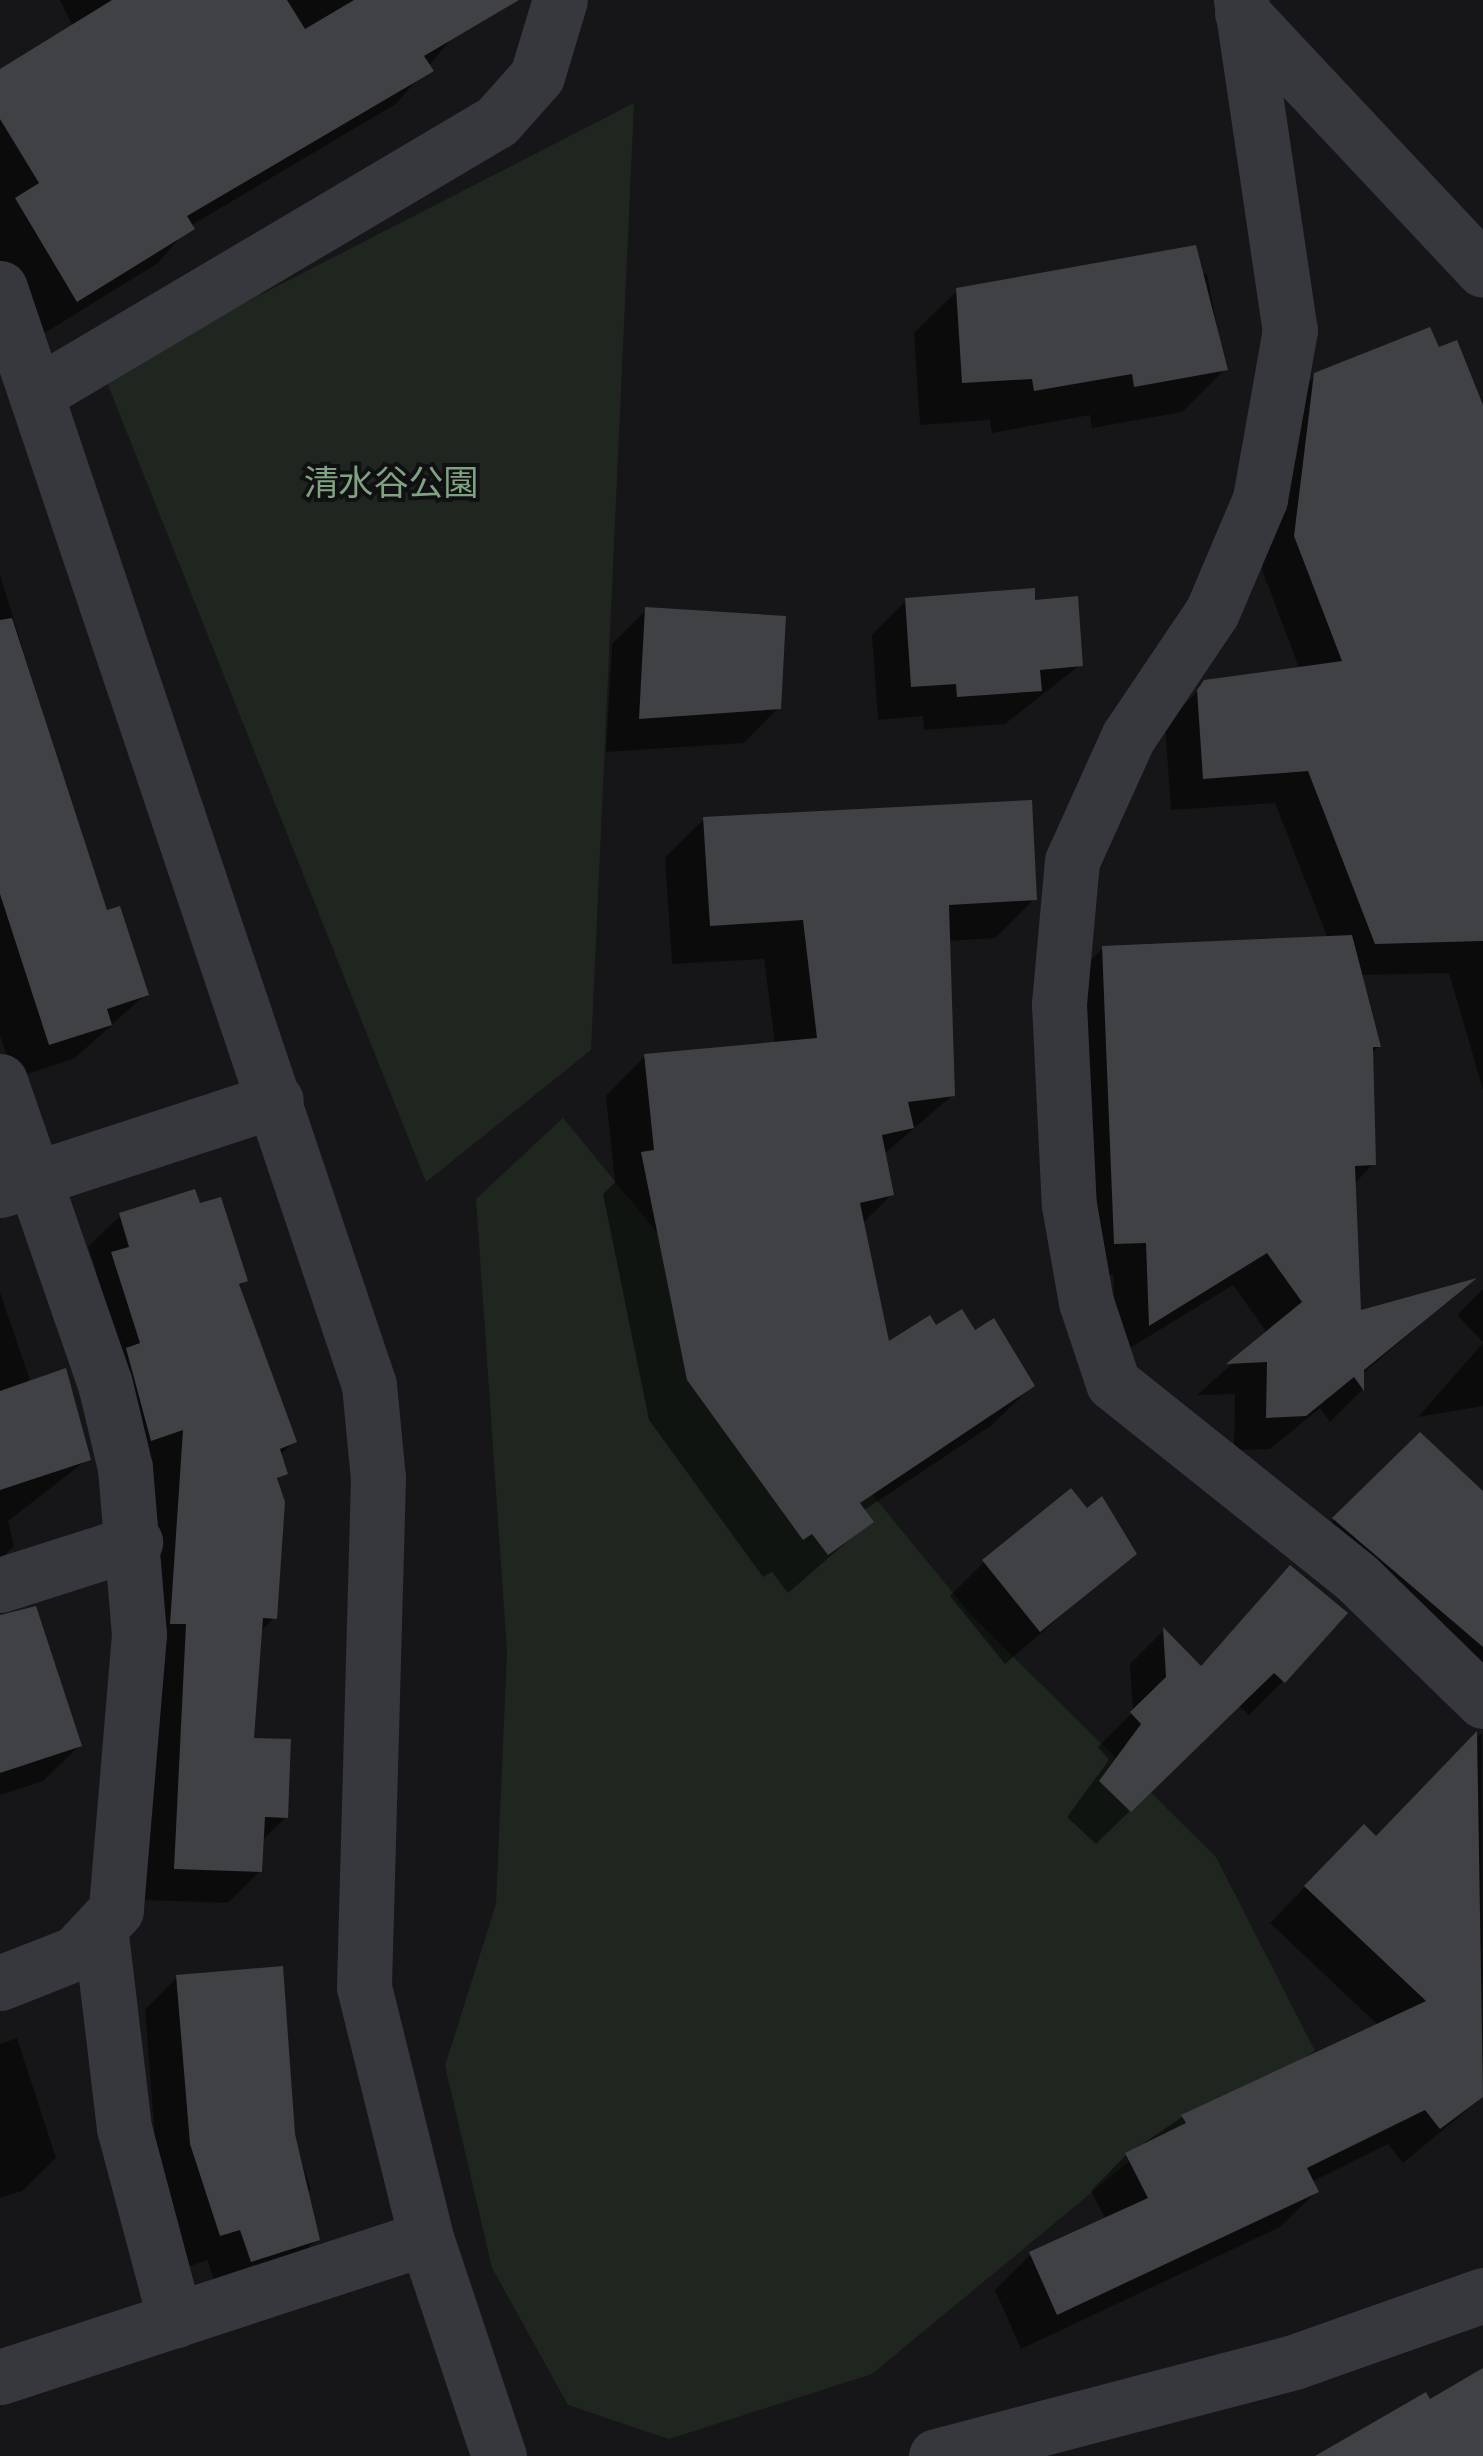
<!DOCTYPE html>
<meta charset="utf-8">
<style>
body{margin:0}
#map{position:relative;width:1483px;height:2456px;overflow:hidden;background:#161618;font-family:Barlow,"Noto Sans JP",sans-serif}
div>[style]{position:absolute}
[style*='--x']{left:calc(var(--x)*1px);top:calc(var(--y)*1px);width:calc(var(--w)*1px);rotate:calc(var(--a)*1deg)}
.green>*{inset:0;background:#1e261f}
.shadow>*{inset:0;background:#0007}
.building>*{inset:0;background:#404145}
.minor>*{height:55px;margin:-27.5px;padding:0 27.5px;transform-origin:27.5px;border-radius:27.5px;background:#37383d}
span{translate:-50% -50%;white-space:nowrap;text-align:center;line-height:1.15;-webkit-text-stroke:8px #111113;paint-order:stroke}
.park-label{font-size:35px;color:#7fa381}
</style>
<div id="map">
<div class="green">
<i style="clip-path:polygon(634px 103px,591px 1050px,426px 1182px,104px 375px)"></i>
<i style="clip-path:polygon(563px 1118px,972px 1616px,1216px 1857px,1315px 2051px,1132px 2159px,872px 2374px,669px 2439px,568px 2405px,492px 2268px,445px 2066px,496px 1904px,507px 1652px,476px 1199px)"></i>
</div>
<div class="shadow">
<i style="clip-path:polygon(60px 0,464px 0,454px 36px,396px 104px,190px 226px,158px 263px,43px 334px,0 263px,0 72px,73px 27px)"></i>
<i style="clip-path:polygon(1207px 274px,1225px 369px,1182px 412px,1092px 428px,1090px 415px,992px 433px,990px 420px,920px 425px,914px 333px,957px 291px)"></i>
<i style="clip-path:polygon(1437px 350px,1483px 412px,1483px 1090px,1449px 973px,1360px 975px,1379px 1046px,1371px 1054px,1373px 1164px,1354px 1184px,1359px 1314px,1469px 1283px,1361px 1375px,1362px 1390px,1330px 1422px,1320px 1408px,1270px 1449px,1234px 1450px,1235px 1394px,1197px 1395px,1267px 1333px,1233px 1285px,1117px 1356px,1113px 1275px,1081px 1276px,1070px 981px,1103px 948px,1328px 939px,1275px 803px,1171px 810px,1165px 725px,1205px 683px,1300px 670px,1262px 570px,1282px 408px,1316px 375px)"></i>
<i style="clip-path:polygon(0 575px,105px 913px,146px 994px,75px 1058px,15px 1078px,0 1036px)"></i>
<i style="clip-path:polygon(906px 601px,1080px 665px,1005px 724px,924px 730px,923px 716px,878px 720px,872px 635px)"></i>
<i style="clip-path:polygon(646px 610px,778px 708px,744px 743px,606px 752px,612px 644px)"></i>
<i style="clip-path:polygon(704px 819px,1034px 899px,995px 938px,947px 941px,953px 1095px,883px 1155px,891px 1195px,862px 1224px,887px 1345px,935px 1328px,974px 1333px,1032px 1386px,992px 1425px,863px 1511px,871px 1521px,788px 1593px,772px 1572px,763px 1577px,649px 1420px,603px 1194px,615px 1182px,606px 1096px,645px 1056px,775px 1044px,764px 959px,672px 964px,665px 858px)"></i>
<i style="clip-path:polygon(120px 1216px,246px 1280px,238px 1288px,294px 1442px,279px 1456px,274px 1618px,259px 1633px,252px 1740px,286px 1817px,261px 1842px,260px 1871px,228px 1903px,143px 1900px,139px 1655px,153px 1460px,119px 1471px,81px 1287px,96px 1271px,88px 1247px)"></i>
<i style="clip-path:polygon(1483px 1289px,1483px 1342px,1457px 1315px)"></i>
<i style="clip-path:polygon(0 1292px,31px 1383px,88px 1459px,8px 1521px,14px 1546px,0 1560px)"></i>
<i style="clip-path:polygon(1483px 1343px,1483px 1406px,1418px 1417px)"></i>
<i style="clip-path:polygon(1420px 1435px,1483px 1491px,1483px 1722px,1298px 1555px)"></i>
<i style="clip-path:polygon(1087px 1512px,1134px 1553px,1005px 1664px,950px 1596px,984px 1562px)"></i>
<i style="clip-path:polygon(1290px 1568px,1283px 1681px,1249px 1715px,1238px 1705px,1096px 1844px,1067px 1817px,1109px 1760px,1098px 1747px,1133px 1712px,1130px 1664px,1163px 1631px,1199px 1668px)"></i>
<i style="clip-path:polygon(0 1616px,79px 1746px,43px 1781px,0 1795px)"></i>
<i style="clip-path:polygon(1482px 1733px,1483px 2097px,1403px 2163px,1388px 2144px,1311px 2182px,1316px 2192px,1280px 2227px,1021px 2349px,995px 2290px,1031px 2254px,1106px 2220px,1091px 2191px,1126px 2155px,1182px 2117px,1379px 2026px,1270px 1923px,1328px 1863px,1376px 1839px)"></i>
<i style="clip-path:polygon(177px 1977px,293px 2134px,311px 2190px,303px 2197px,317px 2239px,285px 2272px,219px 2293px,207px 2260px,187px 2267px,158px 2177px,145px 2010px)"></i>
<i style="clip-path:polygon(17px 2038px,56px 2158px,22px 2191px,0 2198px,0 2044px)"></i>
</div>
<div class="building">
<i style="clip-path:polygon(112px 0,287px 0,305px 29px,354px 0,519px 0,424px 56px,434px 71px,187px 216px,195px 229px,77px 302px,15px 198px,39px 183px,0 119px,0 69px)"></i>
<i style="clip-path:polygon(1196px 245px,1228px 370px,1134px 387px,1132px 374px,1034px 391px,1032px 379px,962px 383px,956px 288px)"></i>
<i style="clip-path:polygon(1430px 327px,1439px 347px,1457px 340px,1483px 405px,1483px 941px,1375px 944px,1308px 771px,1203px 779px,1197px 690px,1204px 680px,1342px 661px,1294px 536px,1314px 373px)"></i>
<i style="clip-path:polygon(1035px 588px,1035px 600px,1078px 596px,1083px 666px,1040px 670px,1042px 691px,957px 697px,956px 684px,911px 687px,905px 598px)"></i>
<i style="clip-path:polygon(645px 607px,786px 616px,781px 709px,639px 719px)"></i>
<i style="clip-path:polygon(12px 618px,107px 910px,120px 906px,149px 995px,107px 1009px,112px 1025px,49px 1045px,0 894px,0 620px)"></i>
<i style="clip-path:polygon(1032px 800px,1037px 900px,949px 905px,955px 1096px,908px 1102px,914px 1128px,882px 1135px,894px 1195px,860px 1203px,889px 1341px,930px 1315px,936px 1325px,962px 1309px,975px 1330px,994px 1318px,1035px 1386px,860px 1503px,874px 1522px,828px 1555px,812px 1534px,803px 1540px,687px 1380px,641px 1152px,654px 1150px,644px 1054px,817px 1038px,803px 920px,710px 926px,703px 817px)"></i>
<i style="clip-path:polygon(1352px 935px,1381px 1047px,1373px 1047px,1376px 1165px,1355px 1166px,1361px 1310px,1477px 1278px,1364px 1370px,1364px 1391px,1354px 1377px,1306px 1416px,1266px 1418px,1267px 1362px,1226px 1364px,1302px 1302px,1267px 1253px,1149px 1326px,1146px 1243px,1114px 1244px,1102px 946px)"></i>
<i style="clip-path:polygon(195px 1189px,200px 1203px,221px 1197px,248px 1281px,239px 1284px,297px 1442px,280px 1449px,288px 1474px,277px 1478px,285px 1502px,277px 1619px,263px 1618px,254px 1738px,291px 1739px,288px 1818px,265px 1817px,262px 1872px,174px 1869px,186px 1624px,170px 1624px,183px 1430px,151px 1441px,126px 1348px,140px 1343px,111px 1252px,129px 1247px,119px 1213px)"></i>
<i style="clip-path:polygon(66px 1368px,91px 1460px,0 1490px,0 1391px)"></i>
<i style="clip-path:polygon(1420px 1432px,1483px 1491px,1483px 1647px,1332px 1518px)"></i>
<i style="clip-path:polygon(1071px 1488px,1087px 1508px,1102px 1496px,1137px 1554px,1040px 1632px,982px 1560px)"></i>
<i style="clip-path:polygon(1290px 1565px,1348px 1613px,1285px 1683px,1274px 1673px,1131px 1812px,1099px 1781px,1141px 1724px,1130px 1712px,1166px 1677px,1163px 1627px,1201px 1666px)"></i>
<i style="clip-path:polygon(36px 1606px,82px 1746px,0 1773px,0 1615px)"></i>
<i style="clip-path:polygon(1477px 1731px,1483px 2097px,1440px 2129px,1425px 2110px,1307px 2168px,1319px 2192px,1057px 2315px,1029px 2252px,1148px 2198px,1125px 2153px,1186px 2123px,1181px 2115px,1426px 2001px,1304px 1886px,1364px 1824px,1376px 1836px)"></i>
<i style="clip-path:polygon(283px 1966px,295px 2134px,320px 2240px,251px 2262px,240px 2230px,220px 2236px,190px 2144px,176px 1975px)"></i>
<i style="clip-path:polygon(1483px 2368px,1483px 2456px,1315px 2456px,1426px 2392px,1430px 2399px)"></i>
</div>
<div class="minor">
<i style="--x:1241;--y:0;--w:334;--a:81.6"></i>
<i style="--x:1290;--y:330;--w:172;--a:100.1"></i>
<i style="--x:1260;--y:499;--w:123;--a:113"></i>
<i style="--x:1212;--y:612;--w:151;--a:123.9"></i>
<i style="--x:1128;--y:737;--w:136;--a:114.3"></i>
<i style="--x:1072;--y:861;--w:144;--a:95.2"></i>
<i style="--x:1059;--y:1004;--w:201;--a:87.2"></i>
<i style="--x:1069;--y:1205;--w:98;--a:80.1"></i>
<i style="--x:1086;--y:1302;--w:85;--a:71.6"></i>
<i style="--x:1113;--y:1383;--w:312;--a:38.6"></i>
<i style="--x:1357;--y:1578;--w:176;--a:44.3"></i>
<i style="--x:1242;--y:13;--w:352;--a:46.8"></i>
<i style="--x:0;--y:288;--w:1157;--a:71.41"></i>
<i style="--x:369;--y:1385;--w:93;--a:84.5"></i>
<i style="--x:378;--y:1478;--w:509;--a:91.58"></i>
<i style="--x:364;--y:1987;--w:259;--a:76.1"></i>
<i style="--x:426;--y:2238;--w:230;--a:71.5"></i>
<i style="--x:39;--y:392;--w:532;--a:-30.61"></i>
<i style="--x:497;--y:121;--w:60;--a:-48.4"></i>
<i style="--x:537;--y:76;--w:79;--a:-73.2"></i>
<i style="--x:0;--y:1081;--w:321;--a:70.9"></i>
<i style="--x:105;--y:1384;--w:86;--a:76.6"></i>
<i style="--x:125;--y:1468;--w:167;--a:85.2"></i>
<i style="--x:139;--y:1634;--w:277;--a:94.8"></i>
<i style="--x:116;--y:1910;--w:59;--a:132.9"></i>
<i style="--x:76;--y:1953;--w:82;--a:158.5"></i>
<i style="--x:0;--y:1190;--w:290;--a:-18.1"></i>
<i style="--x:0;--y:1585;--w:142;--a:-17.7"></i>
<i style="--x:101;--y:1935;--w:194;--a:83.2"></i>
<i style="--x:124;--y:2128;--w:199;--a:75.1"></i>
<i style="--x:0;--y:2377;--w:448;--a:-18.1"></i>
<i style="--x:936;--y:2456;--w:370;--a:-14.7"></i>
<i style="--x:1294;--y:2362;--w:201;--a:-19.5"></i>
</div>
<div class="park-label">
<span style="left:391px;top:481px">清水谷公園</span>
</div>
</div>
